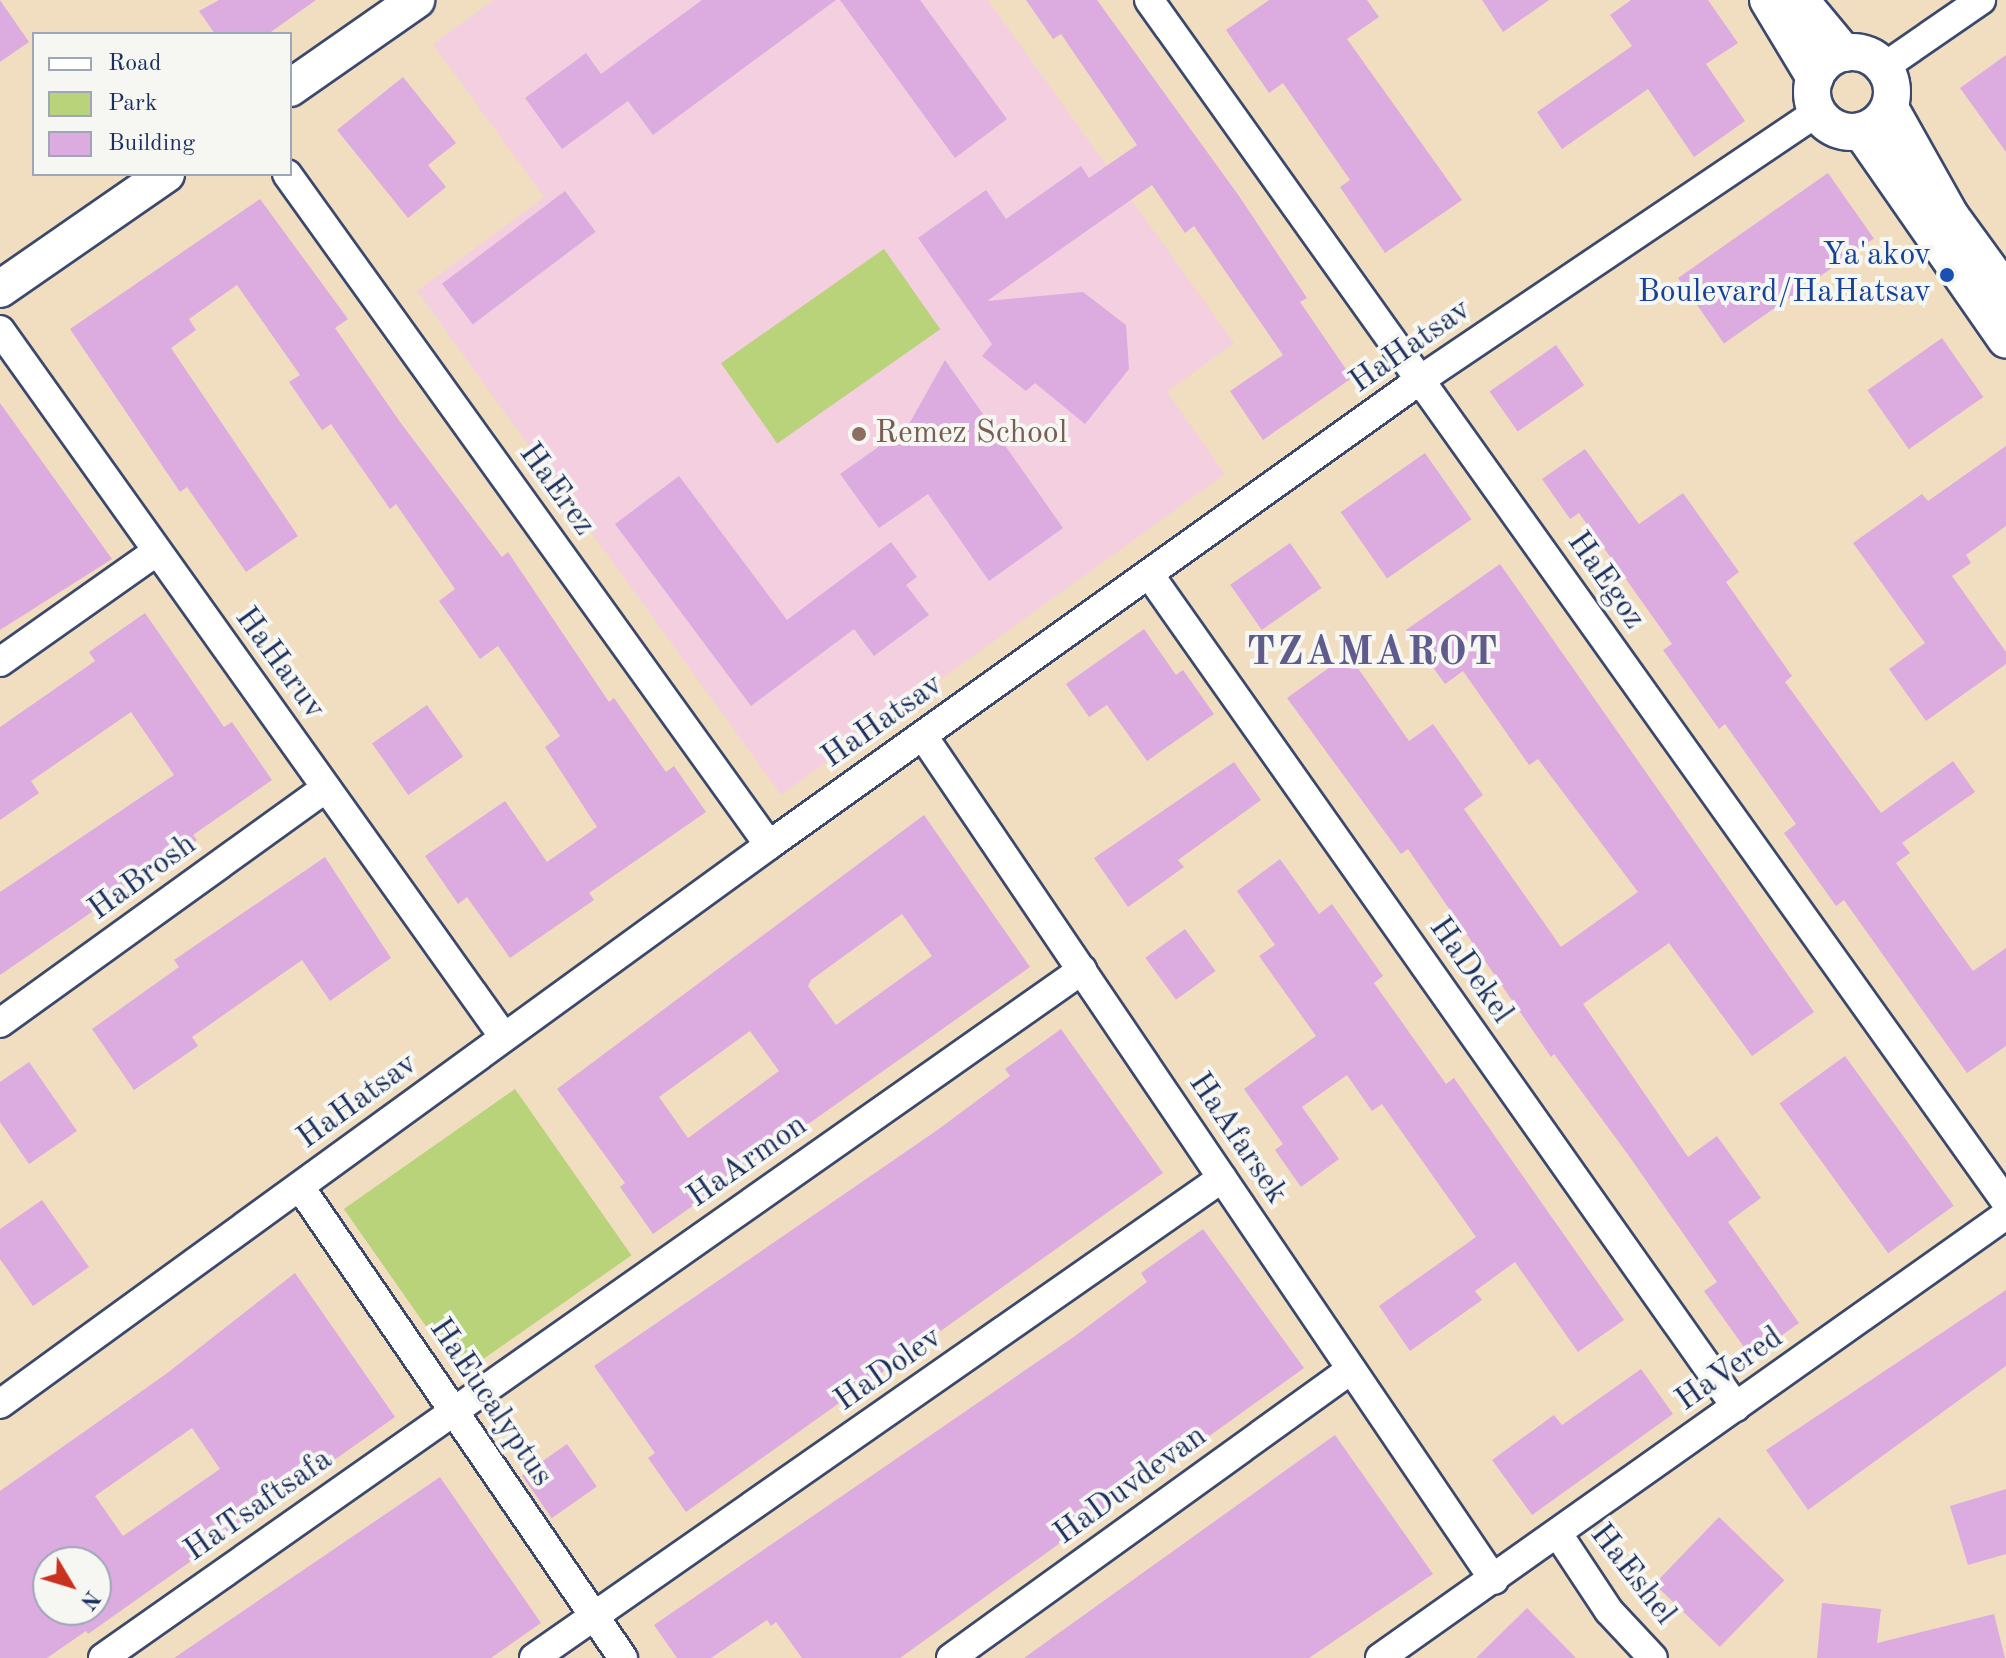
<!DOCTYPE html>
<style>
body{margin:0}
#map{position:relative;width:2006px;height:1658px;overflow:hidden;background:#f1dec0;font-family:"Old Standard TT",serif}
div>[style]{position:absolute}
[style*='--x']{left:calc(var(--x)*1px);top:calc(var(--y)*1px);width:calc(var(--w)*1px);rotate:calc(var(--a)*1deg)}
.built>*{inset:0;background:#f3cfdf}
.green>*{inset:0;background:#b8d379;transform-origin:0 0}
.building>*{inset:0;background:#dcace0;transform-origin:0 0}
.roads{filter:drop-shadow(2px 0 #3b496d) drop-shadow(-2px 0 #3b496d) drop-shadow(0 2px #3b496d) drop-shadow(0 -2px #3b496d)}
.minor>*{height:28px;margin:-14px;padding:0 14px;transform-origin:14px;border-radius:14px;background:#fff}
.tertiary>*{height:36px;margin:-18px;padding:0 18px;transform-origin:18px;border-radius:18px;background:#fff}
.tertiary>.ring{margin:-18px;padding:0;box-sizing:content-box;background:none;border:36px solid #fff;border-radius:50%}
.dots>*{width:22px;height:22px;translate:-50% -50%;box-sizing:border-box;border:4px solid #f6f6f2;border-radius:50%}
span{translate:-50% -50%;white-space:nowrap;text-align:center;line-height:1.15;-webkit-text-stroke:8px #f6f6f2;paint-order:stroke}
.transit-label{font-size:32px;color:#164399}
.right{translate:-100% -50%;text-align:right}
.street-label{font-size:32px;color:#1b2f5e}
.education-label{font-size:32px;color:#785e54}
.left{translate:0 -50%;text-align:left}
.district-label{font-size:40px;color:#5f5b8c;font-weight:700;letter-spacing:2px}
.legend{position:absolute;left:32px;top:32px;width:260px;height:144px;box-sizing:border-box;background:#f6f6f2;border:2px solid #9ea6b7;margin:0;padding:10px 14px;list-style:none;font-size:24px;color:#1b2f5e}
.legend li{display:flex;align-items:center;gap:16px;height:40px}
.legend b{width:40px;border:2px solid #9ea6b7}
.north{position:absolute;left:32px;top:1546px;width:80px;height:80px;box-sizing:border-box;background:#f6f6f2;border:2px solid #9ea6b7;border-radius:50%;rotate:128deg;font-size:22px;font-weight:700;line-height:32px;text-align:center;color:#1b2f5e}
.north::after{content:'';display:block;margin:auto;width:28px;height:36px;background:#c8321e;clip-path:polygon(50% 0,100% 100%,50% 72%,0 100%)}
</style>
<div id="map">
<div class="built">
<i style="clip-path:polygon(494px 0,988px 0,1234px 343px,1167px 392px,1225px 474px,781px 795px,417px 291px,544px 197px,433px 44px)"></i>
</div>
<div class="green">
<i style="left:884px;top:249px;width:98px;height:199px;rotate:55deg"></i>
<i style="left:515px;top:1089px;width:203px;height:209px;rotate:55deg"></i>
</div>
<div class="building">
<i style="clip-path:polygon(0 0,29px 42px,0 62px)"></i>
<i style="clip-path:polygon(219px 0,316px 0,268px 34px,215px 34px,199px 11px)"></i>
<i style="clip-path:polygon(702px 0,836px 0,653px 135px,628px 101px,562px 149px,525px 98px,586px 53px,601px 74px)"></i>
<i style="clip-path:polygon(840px 0,920px 0,1007px 119px,955px 158px)"></i>
<i style="clip-path:polygon(1026px 0,1097px 0,1239px 196px,1307px 298px,1300px 302px,1352px 378px,1263px 440px,1230px 391px,1283px 355px,1194px 226px,1185px 233px,1152px 185px,987px 301px,1083px 292px,1126px 325px,1129px 369px,1085px 424px,1035px 383px,1026px 391px,982px 356px,992px 344px,918px 238px,986px 190px,1006px 219px,1081px 166px,1089px 178px,1137px 145px,1061px 34px,1053px 39px)"></i>
<i style="clip-path:polygon(1269px 0,1367px 0,1379px 17px,1347px 39px,1462px 200px,1385px 253px,1340px 187px,1350px 180px,1283px 83px,1269px 93px,1226px 30px)"></i>
<i style="clip-path:polygon(1482px 0,1549px 0,1503px 32px)"></i>
<i style="clip-path:polygon(1631px 0,1708px 0,1738px 43px,1706px 64px,1745px 121px,1694px 157px,1648px 89px,1562px 149px,1537px 112px,1632px 46px,1610px 15px)"></i>
<i style="clip-path:polygon(2006px 55px,2006px 152px,1960px 88px)"></i>
<i style="clip-path:polygon(403px 77px,456px 143px,428px 165px,446px 187px,408px 218px,337px 130px)"></i>
<i style="left:1828px;top:173px;width:80px;height:183px;rotate:55deg"></i>
<i style="left:565px;top:191px;width:51px;height:154px;rotate:53deg"></i>
<i style="clip-path:polygon(260px 199px,348px 319px,335px 328px,400px 422px,502px 557px,508px 552px,609px 702px,614px 698px,666px 772px,674px 766px,706px 812px,589px 893px,594px 900px,510px 958px,467px 897px,458px 904px,425px 856px,505px 801px,547px 862px,597px 827px,545px 747px,560px 736px,498px 646px,480px 659px,439px 601px,455px 589px,396px 504px,390px 509px,331px 424px,322px 430px,289px 382px,300px 375px,237px 285px,189px 319px,196px 330px,171px 348px,298px 536px,246px 572px,187px 487px,180px 492px,70px 329px)"></i>
<i style="left:1942px;top:338px;width:72px;height:91px;rotate:55deg"></i>
<i style="left:1556px;top:345px;width:49px;height:81px;rotate:55deg"></i>
<i style="clip-path:polygon(945px 360px,1063px 528px,989px 581px,928px 494px,879px 528px,840px 474px,908px 426px)"></i>
<i style="clip-path:polygon(0 403px,112px 559px,0 630px)"></i>
<i style="clip-path:polygon(2006px 446px,2006px 526px,1966px 555px,1971px 563px,1952px 576px,2006px 652px,2006px 664px,1926px 721px,1889px 669px,1925px 643px,1853px 543px,1922px 494px,1928px 501px)"></i>
<i style="clip-path:polygon(1585px 449px,1639px 524px,1683px 493px,1739px 572px,1726px 582px,1792px 676px,1785px 682px,1881px 813px,1953px 761px,1975px 792px,1902px 843px,1910px 853px,1896px 863px,1973px 971px,2006px 948px,2006px 1046px,1967px 1073px,1844px 900px,1836px 906px,1784px 833px,1796px 824px,1725px 724px,1719px 729px,1663px 650px,1672px 644px,1579px 513px,1570px 519px,1542px 479px)"></i>
<i style="left:1425px;top:453px;width:81px;height:103px;rotate:55deg"></i>
<i style="clip-path:polygon(679px 476px,787px 620px,891px 542px,917px 577px,906px 585px,929px 615px,874px 656px,854px 629px,751px 706px,615px 524px)"></i>
<i style="left:1290px;top:543px;width:55px;height:73px;rotate:55deg"></i>
<i style="clip-path:polygon(1500px 564px,1814px 1012px,1752px 1056px,1669px 943px,1583px 1004px,1688px 1157px,1717px 1136px,1761px 1198px,1728px 1222px,1799px 1323px,1751px 1357px,1704px 1291px,1717px 1282px,1629px 1156px,1554px 1054px,1551px 1057px,1408px 849px,1401px 854px,1287px 698px,1348px 654px,1409px 741px,1433px 724px,1483px 795px,1464px 809px,1561px 947px,1638px 892px,1538px 759px,1529px 765px,1463px 671px,1445px 684px,1406px 630px)"></i>
<i style="clip-path:polygon(145px 613px,224px 727px,232px 722px,272px 780px,193px 835px,197px 840px,0 975px,0 892px,174px 775px,131px 712px,31px 781px,39px 793px,0 820px,0 727px,95px 661px,89px 652px)"></i>
<i style="clip-path:polygon(1144px 629px,1176px 675px,1183px 670px,1214px 714px,1147px 761px,1107px 705px,1089px 717px,1066px 684px)"></i>
<i style="left:427px;top:705px;width:63px;height:67px;rotate:55deg"></i>
<i style="clip-path:polygon(1234px 762px,1261px 800px,1178px 860px,1184px 867px,1128px 907px,1094px 858px)"></i>
<i style="clip-path:polygon(evenodd,924px 815px,1030px 967px,653px 1234px,620px 1187px,625px 1183px,557px 1089px,924px 815px,902px 914px,932px 956px,836px 1025px,808px 986px,811px 980px,902px 914px,924px 815px,750px 1031px,779px 1071px,688px 1138px,659px 1097px,750px 1031px)"></i>
<i style="clip-path:polygon(325px 857px,391px 958px,330px 1001px,302px 960px,192px 1037px,198px 1046px,134px 1090px,92px 1029px,179px 967px,174px 960px)"></i>
<i style="clip-path:polygon(1280px 859px,1319px 914px,1332px 904px,1383px 976px,1374px 983px,1446px 1084px,1454px 1078px,1624px 1320px,1578px 1352px,1515px 1262px,1475px 1291px,1482px 1300px,1410px 1351px,1379px 1306px,1476px 1237px,1382px 1104px,1372px 1111px,1347px 1075px,1302px 1107px,1339px 1159px,1301px 1187px,1275px 1150px,1283px 1144px,1244px 1089px,1316px 1036px,1259px 956px,1275px 945px,1237px 891px)"></i>
<i style="left:1185px;top:929px;width:52px;height:49px;rotate:54deg"></i>
<i style="clip-path:polygon(1061px 1029px,1163px 1173px,686px 1512px,648px 1458px,655px 1453px,594px 1366px,936px 1131px,1010px 1076px,1005px 1069px)"></i>
<i style="left:1845px;top:1056px;width:185px;height:81px;rotate:54deg"></i>
<i style="clip-path:polygon(29px 1062px,77px 1131px,29px 1164px,0 1122px,0 1082px)"></i>
<i style="clip-path:polygon(42px 1200px,89px 1267px,33px 1306px,0 1259px,0 1229px)"></i>
<i style="clip-path:polygon(1203px 1229px,1304px 1368px,900px 1658px,802px 1658px,776px 1622px,771px 1626px,767px 1620px,711px 1658px,677px 1658px,654px 1625px,1075px 1336px,1147px 1282px,1141px 1273px)"></i>
<i style="clip-path:polygon(evenodd,295px 1273px,395px 1417px,88px 1634px,86px 1631px,47px 1658px,0 1658px,0 1491px,166px 1374px,295px 1273px,192px 1428px,220px 1469px,123px 1536px,95px 1496px,192px 1428px,295px 1273px,48px 1562px,96px 1562px,96px 1610px,48px 1610px,48px 1562px)"></i>
<i style="clip-path:polygon(2006px 1290px,2006px 1366px,1808px 1510px,1766px 1450px)"></i>
<i style="clip-path:polygon(1641px 1369px,1673px 1414px,1532px 1515px,1492px 1460px,1554px 1415px,1562px 1425px)"></i>
<i style="clip-path:polygon(1335px 1435px,1433px 1574px,1309px 1658px,1024px 1658px)"></i>
<i style="left:567px;top:1444px;width:52px;height:55px;rotate:55deg"></i>
<i style="clip-path:polygon(440px 1477px,541px 1623px,491px 1658px,174px 1658px)"></i>
<i style="clip-path:polygon(2006px 1489px,2006px 1554px,1968px 1565px,1950px 1506px)"></i>
<i style="left:1719px;top:1517px;width:91px;height:93px;rotate:44deg"></i>
<i style="clip-path:polygon(1822px 1603px,1881px 1609px,1877px 1643px,1994px 1614px,2005px 1658px,1817px 1658px)"></i>
<i style="clip-path:polygon(1527px 1608px,1576px 1658px,1476px 1658px)"></i>
</div>
<div class="roads">
<div class="minor">
<i style="--x:1149;--y:0;--w:1476;--a:54.51"></i>
<i style="--x:1884;--y:67;--w:118;--a:-34.6"></i>
<i style="--x:287;--y:174;--w:826;--a:54.31"></i>
<i style="--x:0;--y:330;--w:868;--a:54.52"></i>
<i style="--x:1149;--y:574;--w:1019;--a:54.83"></i>
<i style="--x:0;--y:662;--w:191;--a:-35.2"></i>
<i style="--x:923;--y:736;--w:1019;--a:55.92"></i>
<i style="--x:0;--y:1023;--w:402;--a:-35.8"></i>
<i style="--x:300;--y:1187;--w:571;--a:55.56"></i>
<i style="--x:0;--y:1404;--w:951;--a:-36.01"></i>
<i style="--x:769;--y:845;--w:800;--a:-35.54"></i>
<i style="--x:1420;--y:380;--w:479;--a:-34"></i>
<i style="--x:1558;--y:1534;--w:92;--a:56.5"></i>
<i style="--x:1609;--y:1611;--w:64;--a:46.9"></i>
<i style="--x:103;--y:1658;--w:1197;--a:-35.1"></i>
<i style="--x:534;--y:1658;--w:839;--a:-34.9"></i>
<i style="--x:951;--y:1658;--w:493;--a:-35.8"></i>
<i style="--x:1380;--y:1658;--w:767;--a:-35.29"></i>
</div>
<div class="tertiary">
<i style="--x:1768;--y:0;--w:91;--a:58.9"></i>
<i style="--x:1800;--y:0;--w:69;--a:50.3"></i>
<i class="ring" style="left:1812px;top:52px;width:44px;height:44px"></i>
<i style="--x:290;--y:88;--w:154;--a:-34.9"></i>
<i style="--x:1890;--y:108;--w:123;--a:60.7"></i>
<i style="--x:1950;--y:215;--w:95;--a:54"></i>
<i style="--x:1861;--y:131;--w:254;--a:55.2"></i>
<i style="--x:0;--y:289;--w:202;--a:-34.7"></i>
</div>
</div>
<div class="dots">
<i style="left:1947px;top:275px;background:#1a4fb4"></i>
<i style="left:859px;top:434px;background:#8d6e63"></i>
</div>
<div class="transit-label">
<span class="right" style="left:1931px;top:275px">Ya'akov<br>Boulevard/HaHatsav</span>
</div>
<div class="street-label">
<span style="left:1411px;top:347px;rotate:-35deg">HaHatsav</span>
<span style="left:556px;top:490px;rotate:54deg">HaErez</span>
<span style="left:1605px;top:581px;rotate:55deg">HaEgoz</span>
<span style="left:279px;top:664px;rotate:54deg">HaHaruv</span>
<span style="left:883px;top:722px;rotate:-35deg">HaHatsav</span>
<span style="left:143px;top:878px;rotate:-36deg">HaBrosh</span>
<span style="left:1470px;top:971px;rotate:55deg">HaDekel</span>
<span style="left:358px;top:1102px;rotate:-36deg">HaHatsav</span>
<span style="left:1237px;top:1139px;rotate:56deg">HaAfarsek</span>
<span style="left:748px;top:1162px;rotate:-35deg">HaArmon</span>
<span style="left:889px;top:1370px;rotate:-35deg">HaDolev</span>
<span style="left:1730px;top:1370px;rotate:-35deg">HaVered</span>
<span style="left:490px;top:1403px;rotate:56deg">HaEucalyptus</span>
<span style="left:1131px;top:1486px;rotate:-36deg">HaDuvdevan</span>
<span style="left:259px;top:1506px;rotate:-35deg">HaTsaftsafa</span>
<span style="left:1632px;top:1575px;rotate:52deg">HaEshel</span>
</div>
<div class="education-label">
<span class="left" style="left:875px;top:434px">Remez School</span>
</div>
<div class="district-label">
<span style="left:1373px;top:654px">TZAMAROT</span>
</div>
<ul class="legend">
<li><b style="height:10px;background:#fff"></b>Road</li>
<li><b style="height:22px;background:#b8d379"></b>Park</li>
<li><b style="height:22px;background:#dcace0"></b>Building</li>
</ul>
<div class="north">N</div>
</div>
